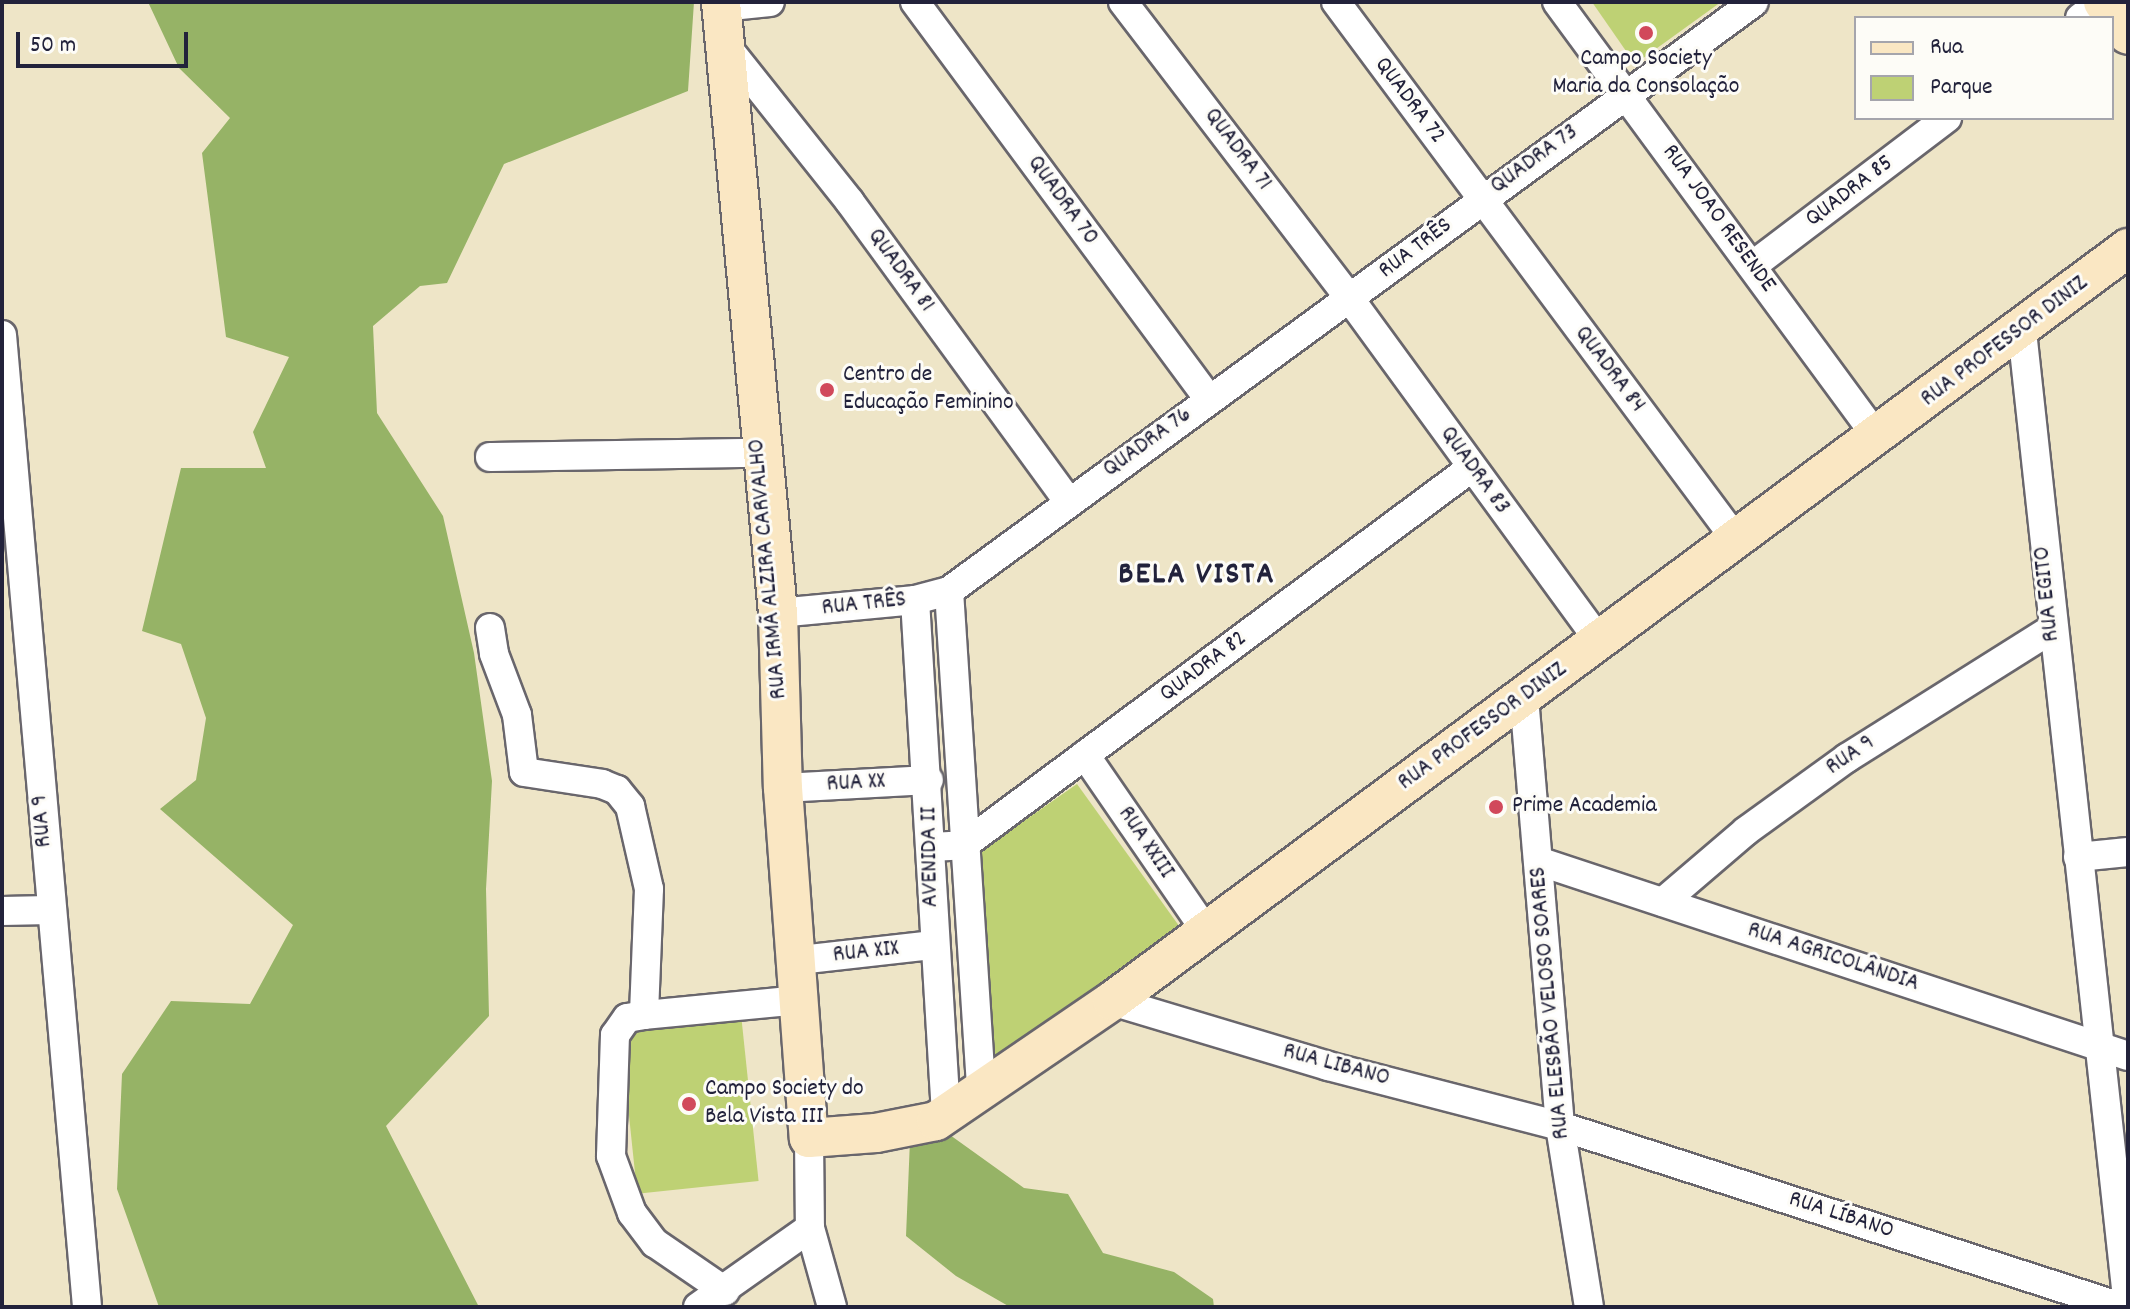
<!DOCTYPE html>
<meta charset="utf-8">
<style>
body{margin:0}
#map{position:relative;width:2130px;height:1309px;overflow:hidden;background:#eee5c7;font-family:Dekko,sans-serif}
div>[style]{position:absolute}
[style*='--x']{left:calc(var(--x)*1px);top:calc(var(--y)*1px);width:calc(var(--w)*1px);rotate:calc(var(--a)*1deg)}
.green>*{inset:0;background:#bed174;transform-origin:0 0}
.forest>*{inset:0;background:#96b366}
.roads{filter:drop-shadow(2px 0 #69666c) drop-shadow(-2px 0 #69666c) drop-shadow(0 2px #69666c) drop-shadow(0 -2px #69666c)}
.street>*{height:28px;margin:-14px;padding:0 14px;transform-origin:14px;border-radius:14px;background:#fff}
.secondary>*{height:38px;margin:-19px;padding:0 19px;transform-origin:19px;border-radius:19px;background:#fae7c3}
.dots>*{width:22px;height:22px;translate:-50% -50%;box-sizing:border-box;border:4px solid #fdfcf7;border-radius:50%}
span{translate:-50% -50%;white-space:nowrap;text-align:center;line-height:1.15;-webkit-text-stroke:6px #fdfcf7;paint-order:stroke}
.poi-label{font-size:24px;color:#22223b}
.left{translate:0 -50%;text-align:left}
.street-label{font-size:24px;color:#22223b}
.district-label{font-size:32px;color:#22223b;font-weight:700;letter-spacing:2px}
.frame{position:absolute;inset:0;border:4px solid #22223b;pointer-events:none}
.legend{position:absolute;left:1854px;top:16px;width:260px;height:104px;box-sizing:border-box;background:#fdfcf7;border:2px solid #a5a5ac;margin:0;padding:10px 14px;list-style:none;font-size:24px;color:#22223b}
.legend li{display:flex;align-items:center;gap:16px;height:40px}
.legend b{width:40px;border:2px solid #a5a5ac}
.scale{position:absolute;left:16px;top:32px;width:172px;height:36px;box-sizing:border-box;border:4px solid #22223b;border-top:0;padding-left:10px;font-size:24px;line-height:28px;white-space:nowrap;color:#22223b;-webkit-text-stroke:6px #fdfcf7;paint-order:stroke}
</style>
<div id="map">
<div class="green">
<i style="clip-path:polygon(1592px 2px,1721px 2px,1635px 64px)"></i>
<i style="clip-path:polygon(1077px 784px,1182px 930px,995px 1063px,975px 855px)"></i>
<i style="left:741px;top:1014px;width:168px;height:122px;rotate:84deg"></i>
</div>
<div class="forest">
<i style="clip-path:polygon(148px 2px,694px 2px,688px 91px,504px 164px,447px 283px,420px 286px,373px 326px,377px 413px,443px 516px,474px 653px,492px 781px,486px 889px,489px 1016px,386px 1126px,479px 1307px,159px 1307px,117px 1189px,122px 1074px,171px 1001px,250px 1004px,293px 925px,160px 809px,196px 780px,206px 718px,181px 644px,142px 631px,181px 468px,266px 468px,253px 432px,289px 357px,226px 337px,202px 153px,230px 118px,179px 68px)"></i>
<i style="clip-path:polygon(950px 1135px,1024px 1188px,1068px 1194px,1103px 1253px,1174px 1272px,1213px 1299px,1214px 1307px,1010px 1307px,956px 1276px,906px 1236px,910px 1140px)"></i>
</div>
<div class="roads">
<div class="street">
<i style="--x:915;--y:2;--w:495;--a:53.5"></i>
<i style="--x:1123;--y:2;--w:374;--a:52.6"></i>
<i style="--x:1350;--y:299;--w:424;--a:53.9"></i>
<i style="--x:1336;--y:2;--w:672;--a:53.35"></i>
<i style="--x:1557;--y:2;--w:540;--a:53.66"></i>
<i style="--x:721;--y:7;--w:49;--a:-5.8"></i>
<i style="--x:2080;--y:18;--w:26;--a:-37"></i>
<i style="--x:726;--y:46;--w:199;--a:51.5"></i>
<i style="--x:850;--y:202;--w:370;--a:53.9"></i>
<i style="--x:1752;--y:266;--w:245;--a:-37.2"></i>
<i style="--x:2022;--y:331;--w:982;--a:83.8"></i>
<i style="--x:2;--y:335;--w:976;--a:85"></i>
<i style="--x:490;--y:457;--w:269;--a:-0.9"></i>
<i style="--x:949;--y:591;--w:498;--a:86.3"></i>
<i style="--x:915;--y:600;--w:515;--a:86.55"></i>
<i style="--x:778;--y:613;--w:138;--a:-5.4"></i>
<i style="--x:915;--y:600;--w:35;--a:-15"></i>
<i style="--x:949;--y:591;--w:997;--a:-36.19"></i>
<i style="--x:490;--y:628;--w:26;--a:81"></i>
<i style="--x:494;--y:654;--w:65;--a:69.3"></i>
<i style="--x:517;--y:715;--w:57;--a:83"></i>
<i style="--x:524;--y:772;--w:79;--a:8.7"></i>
<i style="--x:602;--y:784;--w:16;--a:22"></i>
<i style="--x:617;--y:790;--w:21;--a:51"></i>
<i style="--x:630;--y:806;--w:85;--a:77.1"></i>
<i style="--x:649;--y:889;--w:126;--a:92.3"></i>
<i style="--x:644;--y:1015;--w:17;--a:170"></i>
<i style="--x:627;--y:1018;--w:21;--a:125"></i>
<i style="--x:615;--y:1035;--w:121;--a:91.9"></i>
<i style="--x:611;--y:1156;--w:61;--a:69.8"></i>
<i style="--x:632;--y:1213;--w:38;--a:53"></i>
<i style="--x:655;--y:1243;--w:85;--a:34.4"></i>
<i style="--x:1524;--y:697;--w:431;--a:85.2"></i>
<i style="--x:1560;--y:1126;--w:183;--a:80.9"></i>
<i style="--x:1085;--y:755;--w:214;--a:55.5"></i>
<i style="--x:783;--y:788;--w:146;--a:-3.1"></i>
<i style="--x:931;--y:847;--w:33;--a:-3"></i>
<i style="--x:964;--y:845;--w:632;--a:-36.63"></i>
<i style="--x:2078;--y:857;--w:50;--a:-5.7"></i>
<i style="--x:1538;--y:861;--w:621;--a:18.29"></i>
<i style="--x:1663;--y:902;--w:109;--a:-40.5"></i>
<i style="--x:1746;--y:831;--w:125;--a:-35.9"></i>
<i style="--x:1847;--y:758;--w:242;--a:-32.2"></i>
<i style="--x:2;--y:911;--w:48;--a:-1.2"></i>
<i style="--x:799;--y:960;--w:135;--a:-6.4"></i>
<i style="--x:1112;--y:1001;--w:226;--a:16.7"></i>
<i style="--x:1328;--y:1066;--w:240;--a:14.5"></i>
<i style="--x:1560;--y:1126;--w:589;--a:17.88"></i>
<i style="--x:644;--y:1015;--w:158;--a:-5.5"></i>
<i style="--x:809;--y:1138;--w:90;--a:89.4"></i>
<i style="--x:810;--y:1228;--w:82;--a:74.4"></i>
<i style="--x:698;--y:1307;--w:137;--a:-35.2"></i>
</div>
<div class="secondary">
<i style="--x:721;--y:2;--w:614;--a:84.67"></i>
<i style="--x:778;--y:613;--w:175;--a:88.4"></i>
<i style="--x:783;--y:788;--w:351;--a:85.8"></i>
<i style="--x:809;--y:1138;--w:67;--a:-4.3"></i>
<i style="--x:876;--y:1133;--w:61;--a:-11.3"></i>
<i style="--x:936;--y:1121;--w:213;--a:-34.3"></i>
<i style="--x:1112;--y:1001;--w:1265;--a:-36.54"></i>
<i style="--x:2103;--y:2;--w:41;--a:52.9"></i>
</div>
</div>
<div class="dots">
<i style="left:1646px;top:33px;background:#d1495b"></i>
<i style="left:827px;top:390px;background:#d1495b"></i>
<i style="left:1496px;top:807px;background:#d1495b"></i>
<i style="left:689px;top:1104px;background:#d1495b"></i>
</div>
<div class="poi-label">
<span style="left:1646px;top:74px">Campo Society<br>Maria da Consolação</span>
<span class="left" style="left:843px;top:390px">Centro de<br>Educação Feminino</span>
<span class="left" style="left:1512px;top:807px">Prime Academia</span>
<span class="left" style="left:705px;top:1104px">Campo Society do<br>Bela Vista III</span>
</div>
<div class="street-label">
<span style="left:1409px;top:101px;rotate:53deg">QUADRA 72</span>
<span style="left:1237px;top:150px;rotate:53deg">QUADRA 71</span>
<span style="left:1535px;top:160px;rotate:-36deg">QUADRA 73</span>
<span style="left:1850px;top:192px;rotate:-37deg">QUADRA 85</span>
<span style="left:1062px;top:201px;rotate:54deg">QUADRA 70</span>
<span style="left:1718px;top:219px;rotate:54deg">RUA JOAO RESENDE</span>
<span style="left:1416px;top:249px;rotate:-37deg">RUA TRÊS</span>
<span style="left:900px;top:271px;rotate:54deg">QUADRA 81</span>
<span style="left:2005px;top:342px;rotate:-37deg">RUA PROFESSOR DINIZ</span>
<span style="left:1609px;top:370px;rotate:53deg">QUADRA 84</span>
<span style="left:1148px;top:443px;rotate:-36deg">QUADRA 76</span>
<span style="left:1474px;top:471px;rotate:54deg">QUADRA 83</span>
<span style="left:769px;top:569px;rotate:-95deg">RUA IRMÃ ALZIRA CARVALHO</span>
<span style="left:2048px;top:594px;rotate:-96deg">RUA EGITO</span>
<span style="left:864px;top:605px;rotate:-6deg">RUA TRÊS</span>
<span style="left:1204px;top:667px;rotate:-37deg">QUADRA 82</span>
<span style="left:1483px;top:727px;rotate:-36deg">RUA PROFESSOR DINIZ</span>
<span style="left:1851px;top:756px;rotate:-34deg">RUA 9</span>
<span style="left:856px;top:784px;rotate:-3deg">RUA XX</span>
<span style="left:43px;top:821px;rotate:-95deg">RUA 9</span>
<span style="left:1145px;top:843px;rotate:56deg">RUA XXIII</span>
<span style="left:931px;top:857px;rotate:-91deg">AVENIDA II</span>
<span style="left:866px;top:953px;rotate:-6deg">RUA XIX</span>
<span style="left:1833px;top:958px;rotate:18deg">RUA AGRICOLÂNDIA</span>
<span style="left:1551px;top:1003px;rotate:-95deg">RUA ELESBÃO VELOSO SOARES</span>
<span style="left:1336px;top:1066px;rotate:15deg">RUA LIBANO</span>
<span style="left:1841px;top:1216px;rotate:18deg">RUA LÍBANO</span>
</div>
<div class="district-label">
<span style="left:1197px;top:576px">BELA VISTA</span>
</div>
<div class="frame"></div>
<ul class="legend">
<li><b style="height:10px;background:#fae7c3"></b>Rua</li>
<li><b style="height:22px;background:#bed174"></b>Parque</li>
</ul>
<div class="scale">50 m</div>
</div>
